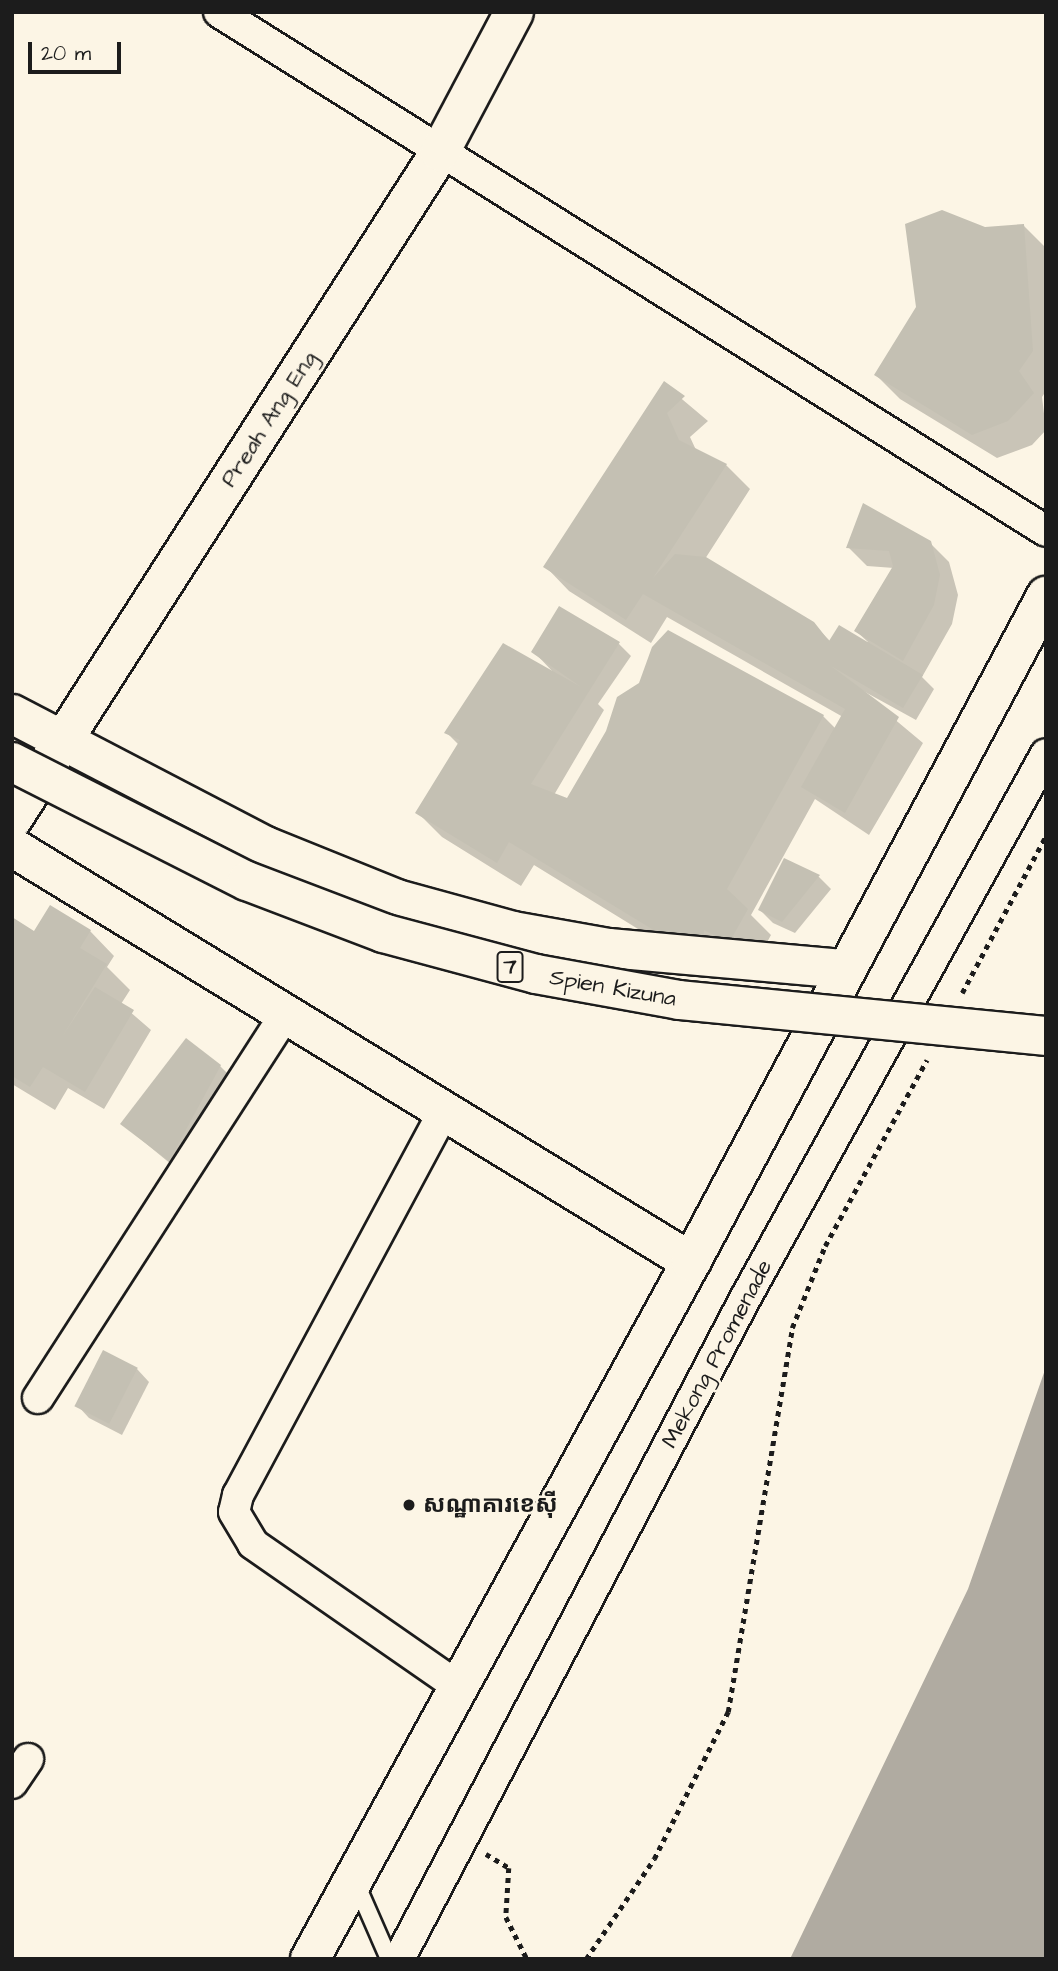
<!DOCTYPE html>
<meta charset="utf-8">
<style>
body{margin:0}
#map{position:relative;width:1058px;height:1971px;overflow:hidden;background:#fcf5e5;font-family:"Architects Daughter","Noto Sans Khmer",sans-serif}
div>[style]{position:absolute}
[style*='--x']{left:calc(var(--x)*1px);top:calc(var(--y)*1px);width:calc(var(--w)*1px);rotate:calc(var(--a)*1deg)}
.water>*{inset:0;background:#b0aba1}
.shadow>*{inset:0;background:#0003}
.building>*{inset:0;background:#c4c0b3;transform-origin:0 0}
.path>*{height:4.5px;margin-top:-2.25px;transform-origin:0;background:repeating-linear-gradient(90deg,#1c1c1c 0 5px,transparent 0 10px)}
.roads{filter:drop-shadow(2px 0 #1c1c1c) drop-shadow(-2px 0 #1c1c1c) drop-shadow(0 2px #1c1c1c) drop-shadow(0 -2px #1c1c1c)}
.lane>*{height:16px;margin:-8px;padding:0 8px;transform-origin:8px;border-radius:8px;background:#fcf5e5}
.street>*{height:30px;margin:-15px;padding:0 15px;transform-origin:15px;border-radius:15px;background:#fcf5e5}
.secondary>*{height:38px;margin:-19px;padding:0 19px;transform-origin:19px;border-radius:19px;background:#fcf5e5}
.bridges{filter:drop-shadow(2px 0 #1c1c1c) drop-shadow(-2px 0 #1c1c1c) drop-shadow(0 2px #1c1c1c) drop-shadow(0 -2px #1c1c1c)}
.highway-bridge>*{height:38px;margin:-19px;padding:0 19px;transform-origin:19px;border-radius:19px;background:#fcf5e5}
.dots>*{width:19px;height:19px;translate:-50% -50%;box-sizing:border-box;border:4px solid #fcf5e5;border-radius:50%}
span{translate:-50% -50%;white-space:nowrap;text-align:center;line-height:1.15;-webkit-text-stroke:5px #fcf5e5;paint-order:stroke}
.shield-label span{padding:2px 5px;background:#fcf5e5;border:2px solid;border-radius:5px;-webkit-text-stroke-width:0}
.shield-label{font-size:21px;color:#1c1c1c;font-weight:700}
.street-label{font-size:23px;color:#1c1c1c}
.poi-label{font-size:23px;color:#1c1c1c;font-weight:700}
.left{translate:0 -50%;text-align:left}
.frame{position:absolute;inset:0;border:14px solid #1c1c1c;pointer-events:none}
.scale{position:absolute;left:28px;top:42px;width:93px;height:32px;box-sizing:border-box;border:4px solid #1c1c1c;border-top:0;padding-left:9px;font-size:21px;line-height:24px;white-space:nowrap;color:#1c1c1c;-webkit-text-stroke:5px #fcf5e5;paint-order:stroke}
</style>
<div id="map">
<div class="water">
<i style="clip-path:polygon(1046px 1367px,1046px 1959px,790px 1959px,968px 1589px)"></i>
</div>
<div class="shadow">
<i style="clip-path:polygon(1024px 226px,1046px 248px,1046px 391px,1042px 397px,1046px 430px,1032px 445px,997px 458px,900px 399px,876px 375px,984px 229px)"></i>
<i style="clip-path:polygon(664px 384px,708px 421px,690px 437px,696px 450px,726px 465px,750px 489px,705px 559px,813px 624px,831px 642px,868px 642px,856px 631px,894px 568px,867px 566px,848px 547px,930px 543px,949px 562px,958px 595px,952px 624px,922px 677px,934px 689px,916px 720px,856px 687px,923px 743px,869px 835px,815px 799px,751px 915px,771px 935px,754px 966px,695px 964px,534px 865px,521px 886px,442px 837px,418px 813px,459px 745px,447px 733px,503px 646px,555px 674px,533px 651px,619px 644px,631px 656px,598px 704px,604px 710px,554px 795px,567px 800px,823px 716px,836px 729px,843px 717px,667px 617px,651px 643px,569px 591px,545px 566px)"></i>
<i style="clip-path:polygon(785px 860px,819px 877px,831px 889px,795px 933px,773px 923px,760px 910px)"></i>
<i style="clip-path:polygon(12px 919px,35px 934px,90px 931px,114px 956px,107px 967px,130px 990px,121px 1004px,151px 1030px,104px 1109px,68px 1088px,55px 1110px,12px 1084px)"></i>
<i style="clip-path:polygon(220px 1066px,239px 1085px,188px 1178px,122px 1124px)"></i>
<i style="clip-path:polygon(137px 1369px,149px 1382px,122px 1435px,89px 1418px,77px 1405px)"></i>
</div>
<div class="building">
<i style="clip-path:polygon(942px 210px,985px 227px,1024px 224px,1033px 351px,1019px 371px,1034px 393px,1008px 421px,972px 435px,874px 375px,916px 307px,905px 224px)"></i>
<i style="clip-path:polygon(664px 381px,685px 396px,667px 413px,679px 440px,727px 464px,653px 578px,675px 554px,706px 557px,814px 622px,829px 641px,839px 625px,923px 675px,903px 708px,831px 666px,899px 717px,845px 813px,801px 787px,845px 709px,643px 594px,626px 620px,543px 567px)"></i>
<i style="clip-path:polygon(863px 503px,931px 541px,940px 575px,934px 605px,903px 661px,854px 631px,893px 566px,889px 551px,846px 548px)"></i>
<i style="clip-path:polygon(559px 606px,620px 642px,531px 784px,567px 798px,606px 731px,617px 697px,639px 683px,652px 647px,668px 630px,824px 715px,727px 889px,748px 909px,729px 943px,704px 930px,703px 943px,670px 940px,509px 842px,497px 863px,415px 813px,460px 740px,444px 733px,503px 643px,581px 687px,531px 652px)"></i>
<i style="clip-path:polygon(784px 858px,820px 875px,782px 922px,758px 910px)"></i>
<i style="clip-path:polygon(50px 905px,91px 930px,80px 948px,107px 964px,62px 1037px,95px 987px,134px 1010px,85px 1092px,43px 1067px,30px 1087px,12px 1076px,12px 917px,34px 931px)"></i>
<i style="clip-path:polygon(186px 1038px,221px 1065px,169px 1161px,120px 1124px)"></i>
<i style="left:103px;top:1350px;width:39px;height:63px;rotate:27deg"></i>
</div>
<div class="path">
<i style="--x:962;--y:993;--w:178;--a:-61.9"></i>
<i style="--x:486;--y:1854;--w:27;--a:31"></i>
<i style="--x:509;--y:1868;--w:49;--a:93.5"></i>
<i style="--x:506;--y:1917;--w:47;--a:63.4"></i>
<i style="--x:586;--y:1959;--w:121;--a:-55.8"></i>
<i style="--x:654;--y:1859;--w:165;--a:-63.3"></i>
<i style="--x:728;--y:1712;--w:389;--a:-80.5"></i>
<i style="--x:792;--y:1328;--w:88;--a:-68.1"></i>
<i style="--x:825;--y:1246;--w:212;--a:-61.3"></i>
</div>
<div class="roads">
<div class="lane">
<i style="--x:355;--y:1881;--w:85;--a:66.4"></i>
</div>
<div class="street">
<i style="--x:219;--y:12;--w:976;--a:32.11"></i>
<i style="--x:444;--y:1111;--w:436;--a:118.2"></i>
<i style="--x:238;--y:1495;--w:17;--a:103"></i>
<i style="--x:234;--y:1512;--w:37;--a:59"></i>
<i style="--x:253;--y:1544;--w:251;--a:34.8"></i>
<i style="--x:38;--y:1398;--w:457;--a:-57.2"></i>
<i style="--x:12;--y:1783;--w:29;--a:-56"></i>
<i style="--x:399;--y:1959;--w:747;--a:-62.34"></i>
<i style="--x:746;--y:1297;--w:620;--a:-61.08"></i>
</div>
<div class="secondary">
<i style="--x:12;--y:714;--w:286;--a:27.5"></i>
<i style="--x:266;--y:846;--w:141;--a:22"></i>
<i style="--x:397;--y:899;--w:120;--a:15.4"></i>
<i style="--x:513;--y:931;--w:97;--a:10"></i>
<i style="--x:609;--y:948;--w:237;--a:5.1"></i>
<i style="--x:12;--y:820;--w:793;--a:-57.35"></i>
<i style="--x:440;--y:152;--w:158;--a:-62.1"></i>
<i style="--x:12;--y:847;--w:796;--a:31.43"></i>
<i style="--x:310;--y:1959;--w:794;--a:-61.34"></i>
<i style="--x:691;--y:1262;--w:755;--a:-61.94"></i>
</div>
</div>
<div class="bridges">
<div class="highway-bridge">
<i style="--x:12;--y:762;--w:263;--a:26.9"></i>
<i style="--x:247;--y:881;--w:146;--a:20.9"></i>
<i style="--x:383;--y:933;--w:158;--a:15"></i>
<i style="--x:536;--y:974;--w:145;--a:10.3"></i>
<i style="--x:679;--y:1000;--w:369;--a:5.6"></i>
</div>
</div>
<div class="dots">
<i style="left:409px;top:1505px;background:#1c1c1c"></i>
</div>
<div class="shield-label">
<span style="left:510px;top:967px">7</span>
</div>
<div class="street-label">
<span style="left:269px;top:419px;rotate:-57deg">Preah Ang Eng</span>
<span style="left:613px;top:988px;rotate:10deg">Spien Kizuna</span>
<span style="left:717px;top:1354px;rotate:-62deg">Mekong Promenade</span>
</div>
<div class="poi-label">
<span class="left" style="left:423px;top:1505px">សណ្ឋាគារខេសុី</span>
</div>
<div class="frame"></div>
<div class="scale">20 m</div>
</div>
